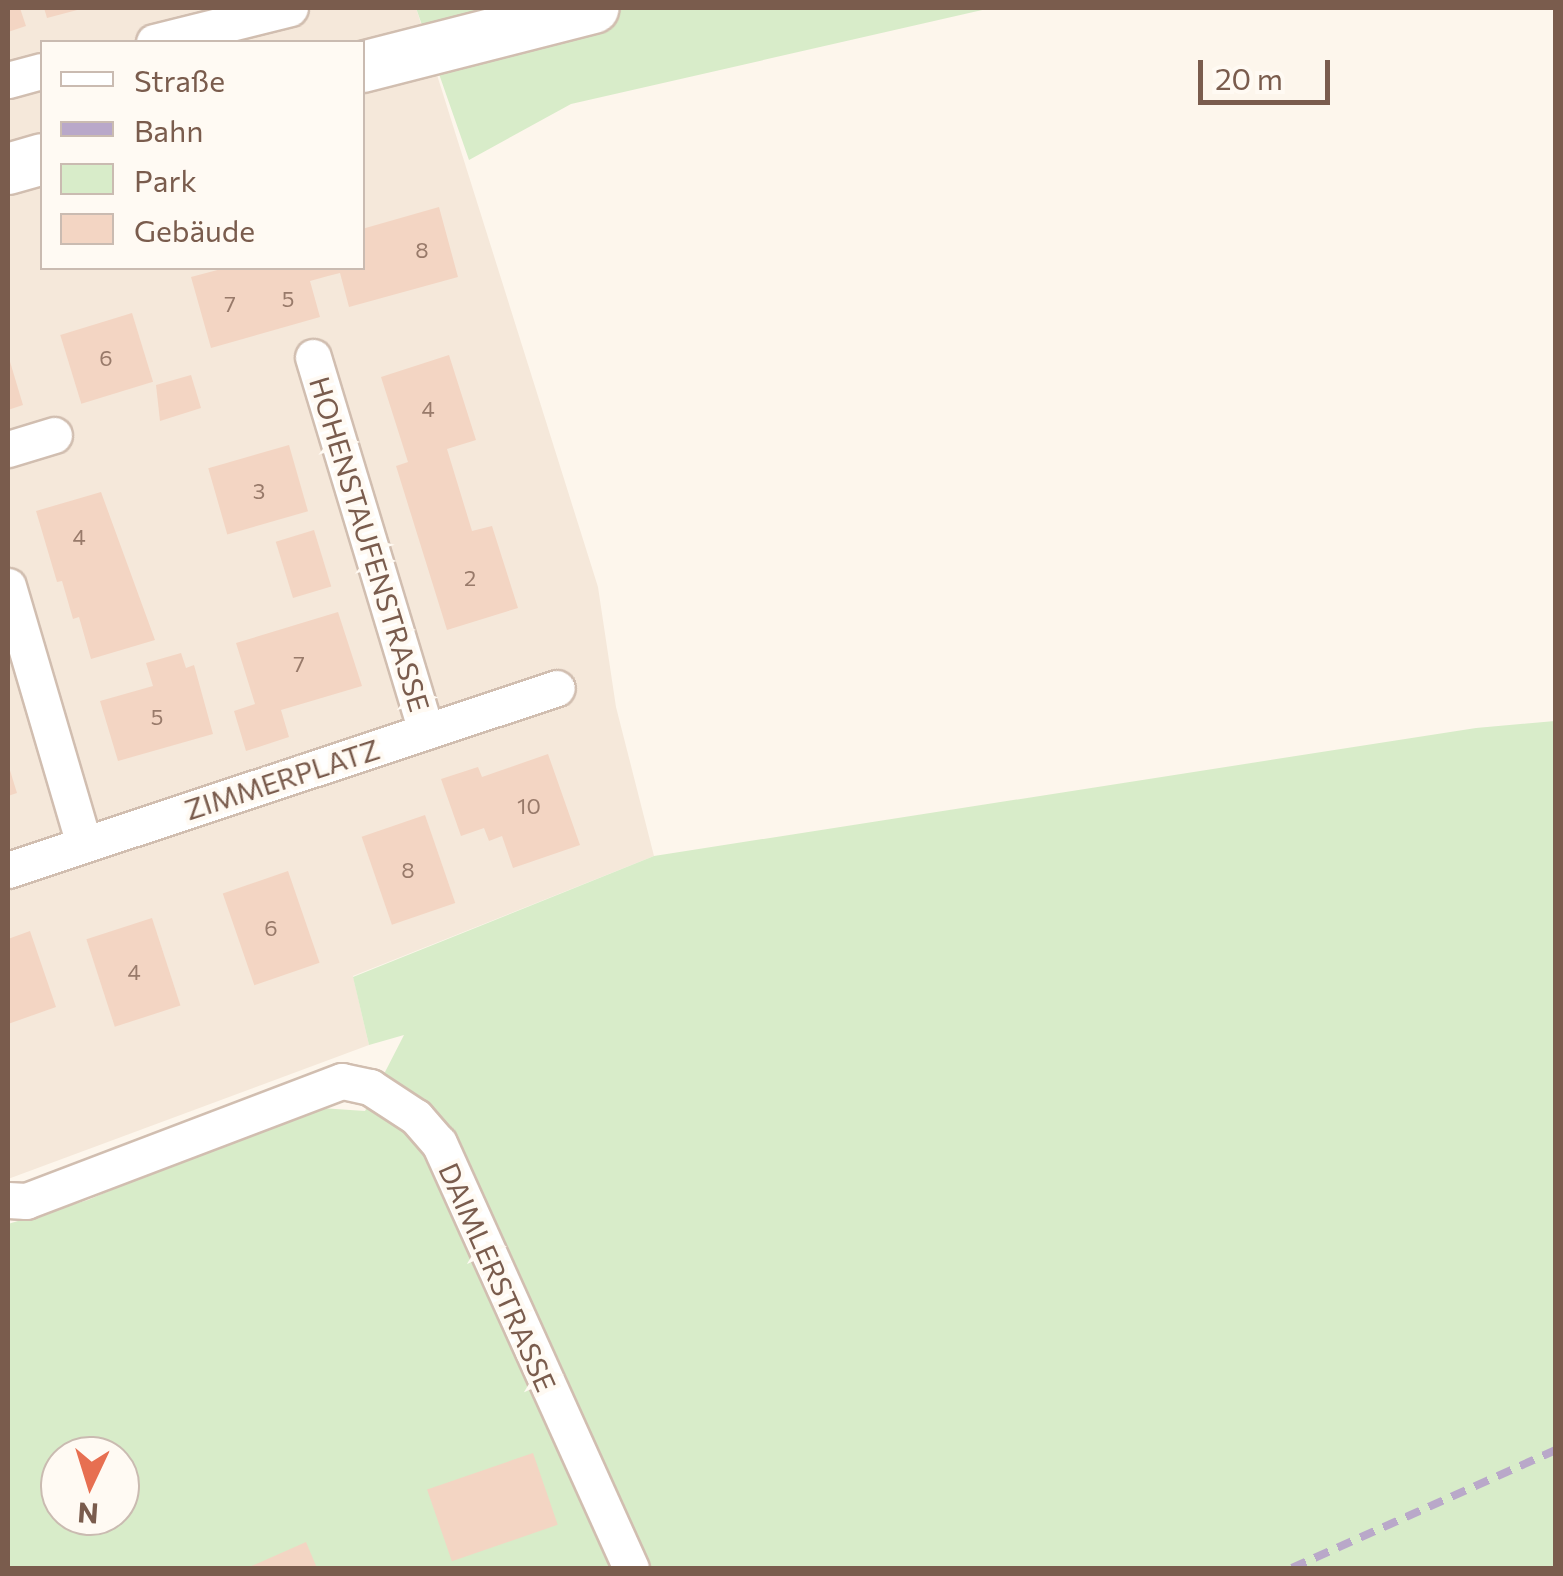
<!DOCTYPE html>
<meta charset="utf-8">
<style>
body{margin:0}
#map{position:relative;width:1563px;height:1576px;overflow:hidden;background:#fdf6ec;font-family:Commissioner,sans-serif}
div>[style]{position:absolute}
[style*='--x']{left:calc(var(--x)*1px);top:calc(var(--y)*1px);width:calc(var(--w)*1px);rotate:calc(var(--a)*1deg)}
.residential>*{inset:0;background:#f5e8da}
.green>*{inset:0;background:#d8ecc9}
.building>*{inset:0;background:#f3d5c3;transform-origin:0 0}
.roads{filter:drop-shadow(2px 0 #d1beb0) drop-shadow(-2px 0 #d1beb0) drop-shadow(0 2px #d1beb0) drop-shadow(0 -2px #d1beb0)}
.street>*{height:35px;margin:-17.5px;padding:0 17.5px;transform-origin:17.5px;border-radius:17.5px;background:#fff}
.secondary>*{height:50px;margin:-25px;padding:0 25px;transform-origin:25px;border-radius:25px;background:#fff}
.rail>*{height:8px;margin-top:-4px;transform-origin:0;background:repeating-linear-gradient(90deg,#b9a8c9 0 15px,transparent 0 25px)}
span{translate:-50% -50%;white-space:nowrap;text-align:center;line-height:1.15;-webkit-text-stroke:8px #fffaf3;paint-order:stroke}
.number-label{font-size:22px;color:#987a6a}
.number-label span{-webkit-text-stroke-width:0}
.street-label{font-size:28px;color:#7a5c4d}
.frame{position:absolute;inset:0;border:10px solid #7a5c4d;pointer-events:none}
.legend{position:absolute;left:40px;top:40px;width:325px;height:230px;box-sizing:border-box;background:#fffaf3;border:2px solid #cabbb1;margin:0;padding:12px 18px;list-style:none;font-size:30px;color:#7a5c4d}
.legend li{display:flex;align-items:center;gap:20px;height:50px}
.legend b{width:50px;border:2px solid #cabbb1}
.north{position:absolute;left:40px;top:1436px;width:100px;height:100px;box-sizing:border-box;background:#fffaf3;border:2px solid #cabbb1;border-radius:50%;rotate:184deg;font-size:28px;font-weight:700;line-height:40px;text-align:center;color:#7a5c4d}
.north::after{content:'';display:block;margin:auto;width:35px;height:45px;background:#e76f51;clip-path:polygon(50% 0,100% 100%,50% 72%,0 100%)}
.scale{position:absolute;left:1198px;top:60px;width:132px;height:45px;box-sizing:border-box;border:5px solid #7a5c4d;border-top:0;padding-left:12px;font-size:30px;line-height:35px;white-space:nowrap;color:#7a5c4d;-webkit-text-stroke:8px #fffaf3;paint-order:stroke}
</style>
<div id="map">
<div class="residential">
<i style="clip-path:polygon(evenodd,8px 8px,416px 8px,598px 587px,616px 707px,654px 856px,353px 976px,369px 1045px,8px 1179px,8px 8px,42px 42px,362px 42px,362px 268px,42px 268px,42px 42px)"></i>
</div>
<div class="green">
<i style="clip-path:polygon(416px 8px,991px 8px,571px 104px,469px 160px)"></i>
<i style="clip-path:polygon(evenodd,1555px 721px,1555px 1568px,8px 1568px,8px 1224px,88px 1200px,306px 1107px,365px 1111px,404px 1035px,369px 1045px,353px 977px,654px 856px,1476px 728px,1555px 721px,60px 1456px,120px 1456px,120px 1516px,60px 1516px,60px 1456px)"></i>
</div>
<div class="building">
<i style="clip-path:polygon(8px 8px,20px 8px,26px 26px,8px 32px)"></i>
<i style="clip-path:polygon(44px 8px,81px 8px,81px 9px,47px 18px)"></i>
<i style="clip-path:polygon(439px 207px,458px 277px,349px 307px,340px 273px,328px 276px,310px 281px,320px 317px,211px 348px,191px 277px,225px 268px,362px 268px,362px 229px)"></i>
<i style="left:132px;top:313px;width:72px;height:75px;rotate:73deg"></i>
<i style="clip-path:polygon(8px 355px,23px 405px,8px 410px)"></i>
<i style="clip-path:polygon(449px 355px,476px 440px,447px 449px,472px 531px,492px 526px,518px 608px,447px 630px,396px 466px,408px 462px,381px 377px)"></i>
<i style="clip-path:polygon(191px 375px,201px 408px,160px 421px,156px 385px)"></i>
<i style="left:289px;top:445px;width:69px;height:84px;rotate:74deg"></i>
<i style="clip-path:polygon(101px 492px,155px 640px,91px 659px,79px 617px,73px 619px,62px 581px,57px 582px,36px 511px)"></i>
<i style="left:314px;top:530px;width:59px;height:40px;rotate:73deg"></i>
<i style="clip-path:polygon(338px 612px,362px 686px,281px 710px,289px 737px,246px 751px,234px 711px,255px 704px,236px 643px)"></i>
<i style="clip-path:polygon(181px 653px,186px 668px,194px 665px,213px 734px,118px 761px,100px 701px,153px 686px,146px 663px)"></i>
<i style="clip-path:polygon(548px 754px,580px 845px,513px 868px,502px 836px,489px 841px,484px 828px,461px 836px,441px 779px,478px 767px,482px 777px)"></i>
<i style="clip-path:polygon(8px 764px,17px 793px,8px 796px)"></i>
<i style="left:425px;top:815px;width:93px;height:67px;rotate:71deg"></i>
<i style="left:288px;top:871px;width:97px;height:69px;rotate:71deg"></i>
<i style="left:152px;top:918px;width:92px;height:69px;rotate:72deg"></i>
<i style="clip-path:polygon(30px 931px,56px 1007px,8px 1024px,8px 939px)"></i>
<i style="left:533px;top:1453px;width:76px;height:112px;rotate:71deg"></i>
<i style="clip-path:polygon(306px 1542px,317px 1568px,247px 1568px)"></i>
</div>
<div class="roads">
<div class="street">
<i style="--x:154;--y:42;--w:140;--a:-14"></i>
<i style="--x:8;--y:80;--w:35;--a:-15"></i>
<i style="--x:313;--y:357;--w:391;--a:73.2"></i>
<i style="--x:8;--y:449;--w:48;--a:-16.9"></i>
<i style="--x:8;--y:586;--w:269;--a:73.6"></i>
<i style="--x:8;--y:870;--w:578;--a:-18.34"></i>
<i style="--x:8;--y:1200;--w:18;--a:3"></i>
<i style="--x:26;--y:1201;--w:338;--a:-20.8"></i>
<i style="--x:342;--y:1081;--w:29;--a:12"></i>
<i style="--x:370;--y:1087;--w:55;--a:33.1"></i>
<i style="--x:416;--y:1117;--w:35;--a:49"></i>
<i style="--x:439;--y:1143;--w:466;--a:65.7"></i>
</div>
<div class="secondary">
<i style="--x:362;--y:67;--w:239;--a:-14.3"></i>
<i style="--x:8;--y:169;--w:35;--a:-16"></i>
</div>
</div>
<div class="rail">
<i style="--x:1292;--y:1568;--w:289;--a:-24.1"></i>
</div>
<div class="number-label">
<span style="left:422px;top:250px">8</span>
<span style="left:288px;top:299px">5</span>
<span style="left:230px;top:304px">7</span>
<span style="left:106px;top:358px">6</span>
<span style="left:428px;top:409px">4</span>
<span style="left:259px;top:491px">3</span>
<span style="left:79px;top:537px">4</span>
<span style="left:470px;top:578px">2</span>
<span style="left:299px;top:664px">7</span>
<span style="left:157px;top:717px">5</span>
<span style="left:529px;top:806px">10</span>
<span style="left:408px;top:870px">8</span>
<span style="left:271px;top:928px">6</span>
<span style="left:134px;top:972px">4</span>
</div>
<div class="street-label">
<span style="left:370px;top:544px;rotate:73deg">HOHENSTAUFENSTRASSE</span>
<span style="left:282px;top:779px;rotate:-18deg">ZIMMERPLATZ</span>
<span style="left:498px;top:1277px;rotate:66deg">DAIMLERSTRASSE</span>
</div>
<div class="frame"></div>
<ul class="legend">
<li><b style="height:12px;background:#fff"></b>Straße</li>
<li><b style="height:12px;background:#b9a8c9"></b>Bahn</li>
<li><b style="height:28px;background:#d8ecc9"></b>Park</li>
<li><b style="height:28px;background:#f3d5c3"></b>Gebäude</li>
</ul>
<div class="north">N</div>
<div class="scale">20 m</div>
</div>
